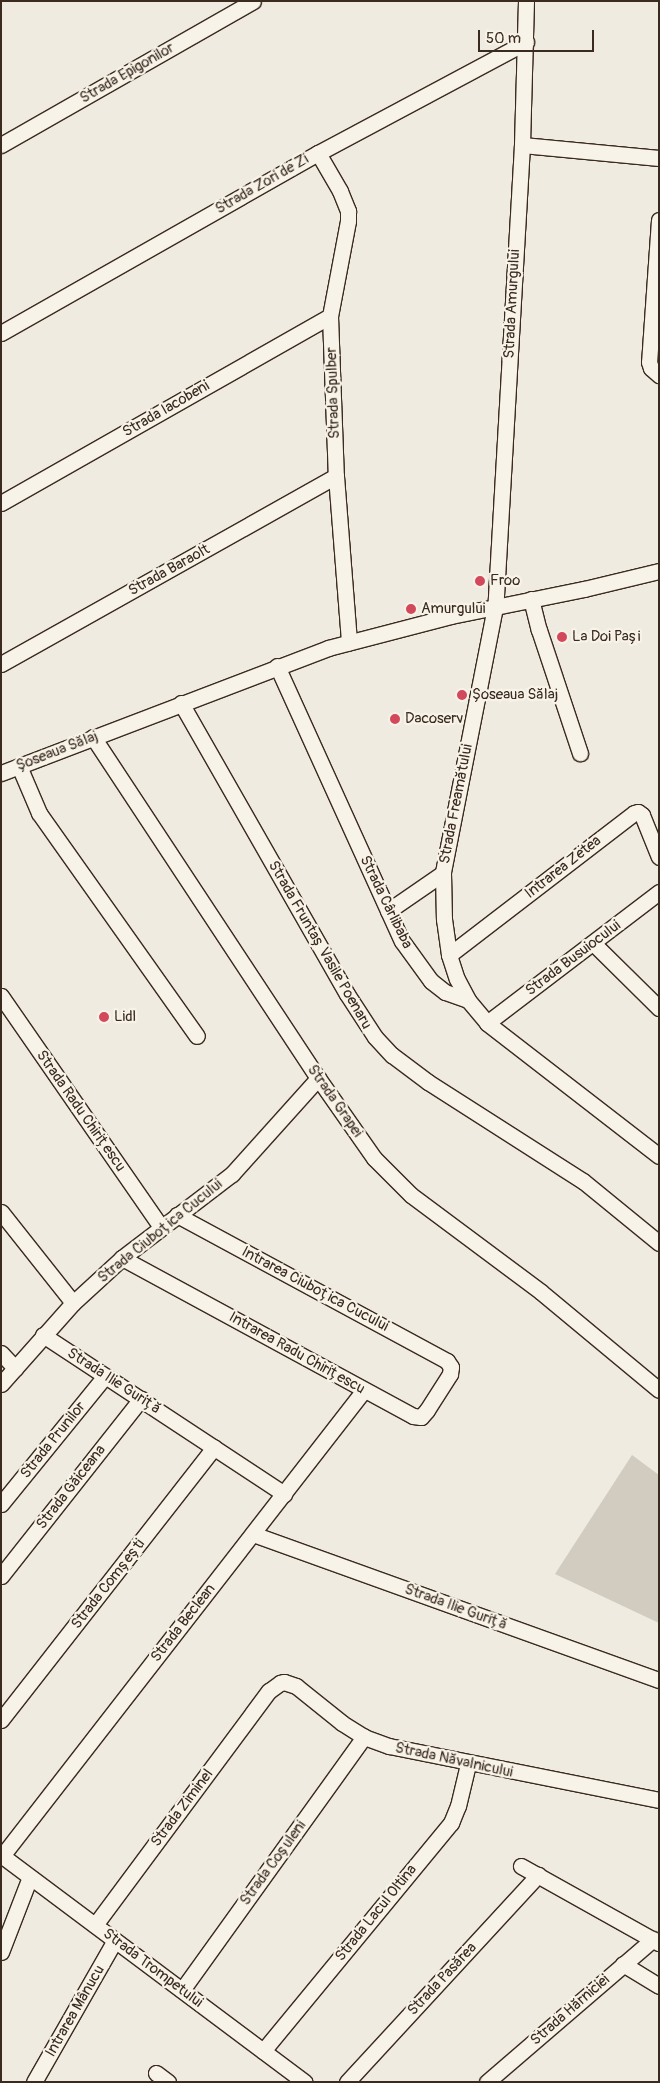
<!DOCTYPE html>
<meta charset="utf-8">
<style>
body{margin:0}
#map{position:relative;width:660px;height:2083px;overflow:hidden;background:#efebe0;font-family:Pangolin,sans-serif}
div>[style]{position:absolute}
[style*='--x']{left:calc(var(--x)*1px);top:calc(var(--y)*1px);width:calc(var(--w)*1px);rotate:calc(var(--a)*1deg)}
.green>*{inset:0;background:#d1cbc0}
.roads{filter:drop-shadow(1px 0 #3b2a1e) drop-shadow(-1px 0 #3b2a1e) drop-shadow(0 1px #3b2a1e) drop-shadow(0 -1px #3b2a1e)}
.minor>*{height:15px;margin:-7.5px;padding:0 7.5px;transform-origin:7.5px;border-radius:7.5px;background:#f7f3e8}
.dots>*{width:14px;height:14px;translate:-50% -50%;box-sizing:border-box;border:2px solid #f7f3e8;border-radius:50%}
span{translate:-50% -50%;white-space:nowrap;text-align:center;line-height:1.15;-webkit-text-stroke:4.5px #f7f3e8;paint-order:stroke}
.street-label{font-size:15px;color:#3b2a1e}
.poi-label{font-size:15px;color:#3b2a1e}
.left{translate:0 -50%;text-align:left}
.frame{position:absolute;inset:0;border:2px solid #3b2a1e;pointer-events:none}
.scale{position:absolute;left:478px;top:30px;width:116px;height:22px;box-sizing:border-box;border:2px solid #3b2a1e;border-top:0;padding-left:6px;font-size:15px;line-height:18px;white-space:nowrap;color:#3b2a1e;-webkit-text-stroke:4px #f7f3e8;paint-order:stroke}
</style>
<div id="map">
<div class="green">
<i style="clip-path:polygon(632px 1455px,659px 1475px,659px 1623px,555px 1574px)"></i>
</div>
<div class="roads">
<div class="minor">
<i style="--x:526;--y:1;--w:144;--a:91.6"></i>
<i style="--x:522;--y:145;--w:463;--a:93.3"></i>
<i style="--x:495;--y:607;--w:271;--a:101.1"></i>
<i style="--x:443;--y:873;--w:46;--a:88.8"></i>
<i style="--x:444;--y:919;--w:36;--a:82"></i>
<i style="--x:449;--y:955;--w:25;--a:72"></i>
<i style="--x:457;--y:979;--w:24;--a:62"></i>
<i style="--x:468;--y:1000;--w:30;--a:50"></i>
<i style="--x:487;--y:1023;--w:217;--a:37.7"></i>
<i style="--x:1;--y:145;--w:290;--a:-29.7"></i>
<i style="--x:522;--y:145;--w:138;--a:5.4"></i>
<i style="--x:318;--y:153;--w:44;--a:59.9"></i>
<i style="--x:340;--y:191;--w:22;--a:68"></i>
<i style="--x:348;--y:211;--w:10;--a:90"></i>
<i style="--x:348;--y:221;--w:97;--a:100.7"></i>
<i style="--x:330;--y:316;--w:160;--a:87.9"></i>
<i style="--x:336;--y:476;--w:167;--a:85.5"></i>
<i style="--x:659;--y:220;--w:142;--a:94"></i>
<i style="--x:649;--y:362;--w:6;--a:72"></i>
<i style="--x:651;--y:368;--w:11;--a:41"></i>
<i style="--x:1;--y:333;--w:365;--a:-29.6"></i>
<i style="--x:318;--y:153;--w:236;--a:-28.1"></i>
<i style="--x:1;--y:503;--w:378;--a:-29.6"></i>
<i style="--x:531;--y:599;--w:32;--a:76"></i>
<i style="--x:539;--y:630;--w:130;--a:71.6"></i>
<i style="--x:1;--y:664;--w:384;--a:-29.3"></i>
<i style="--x:277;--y:666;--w:302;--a:65.6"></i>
<i style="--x:402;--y:941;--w:49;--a:54.1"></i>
<i style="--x:431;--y:981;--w:18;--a:38"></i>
<i style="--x:445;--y:992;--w:24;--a:19"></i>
<i style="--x:181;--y:703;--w:335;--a:60.3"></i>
<i style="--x:347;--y:994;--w:51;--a:56.9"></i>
<i style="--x:375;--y:1037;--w:25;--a:47"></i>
<i style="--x:392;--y:1055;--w:45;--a:36.9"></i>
<i style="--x:428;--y:1082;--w:184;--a:32.6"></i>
<i style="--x:583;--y:1181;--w:98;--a:39.2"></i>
<i style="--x:93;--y:737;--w:409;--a:56.6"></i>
<i style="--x:318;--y:1078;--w:98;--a:55"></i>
<i style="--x:374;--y:1158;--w:52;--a:45"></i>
<i style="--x:411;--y:1195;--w:162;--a:36.7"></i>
<i style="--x:541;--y:1292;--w:153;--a:39.7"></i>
<i style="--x:19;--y:766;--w:51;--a:66.9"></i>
<i style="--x:39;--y:813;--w:273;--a:54.7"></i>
<i style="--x:1;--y:773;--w:350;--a:-20.9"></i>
<i style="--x:328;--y:648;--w:127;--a:-14.6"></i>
<i style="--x:451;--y:616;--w:136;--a:-11.5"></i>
<i style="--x:584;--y:589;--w:77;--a:-13.5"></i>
<i style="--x:388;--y:911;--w:67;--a:-34.6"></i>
<i style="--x:593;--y:943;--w:93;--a:44.6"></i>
<i style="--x:449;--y:955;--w:233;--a:-37.5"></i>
<i style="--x:634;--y:813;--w:4;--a:-14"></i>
<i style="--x:638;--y:812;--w:5;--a:37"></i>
<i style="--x:642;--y:815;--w:45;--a:68"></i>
<i style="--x:1;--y:996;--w:281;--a:55.3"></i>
<i style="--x:487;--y:1023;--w:216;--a:-37.3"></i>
<i style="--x:1;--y:1212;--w:116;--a:51.6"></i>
<i style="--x:122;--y:1258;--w:331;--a:28.5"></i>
<i style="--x:413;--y:1416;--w:8;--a:7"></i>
<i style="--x:421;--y:1417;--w:9;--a:-49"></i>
<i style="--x:427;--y:1410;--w:43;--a:-57.4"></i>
<i style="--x:450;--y:1374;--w:7;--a:-82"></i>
<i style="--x:451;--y:1367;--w:7;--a:-124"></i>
<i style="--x:447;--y:1361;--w:307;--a:-151.6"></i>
<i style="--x:43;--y:1335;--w:289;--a:33.4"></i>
<i style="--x:1;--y:1353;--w:21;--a:47"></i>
<i style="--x:1;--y:1384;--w:108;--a:-48.4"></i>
<i style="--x:73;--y:1303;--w:67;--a:-42.6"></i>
<i style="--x:122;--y:1258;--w:138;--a:-37.4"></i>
<i style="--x:232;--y:1174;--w:129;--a:-48.1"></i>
<i style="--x:1;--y:1504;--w:165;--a:-50.9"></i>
<i style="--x:253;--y:1534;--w:431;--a:19.8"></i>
<i style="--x:1;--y:1576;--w:226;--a:-51.7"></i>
<i style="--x:1;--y:1720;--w:346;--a:-52"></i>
<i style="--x:1;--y:1855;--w:379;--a:36.8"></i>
<i style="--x:2;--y:1856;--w:590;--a:-52.16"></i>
<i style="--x:521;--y:1866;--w:158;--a:29.2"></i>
<i style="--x:95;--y:1925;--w:292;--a:-53.4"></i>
<i style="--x:269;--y:1691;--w:14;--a:-36"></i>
<i style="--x:280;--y:1683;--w:4;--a:-14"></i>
<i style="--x:284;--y:1682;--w:13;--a:18"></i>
<i style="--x:296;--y:1686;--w:59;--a:38.8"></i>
<i style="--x:342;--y:1723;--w:26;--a:32"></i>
<i style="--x:364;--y:1737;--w:27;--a:20"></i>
<i style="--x:389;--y:1746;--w:275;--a:11.3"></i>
<i style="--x:1;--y:1952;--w:80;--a:-68.9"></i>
<i style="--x:623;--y:1964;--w:42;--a:31.4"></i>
<i style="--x:182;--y:1990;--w:312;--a:-54.3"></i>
<i style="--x:263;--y:2051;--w:296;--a:-50.5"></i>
<i style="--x:451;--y:1823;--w:18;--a:-68"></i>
<i style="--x:458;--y:1806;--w:43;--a:-76.6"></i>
<i style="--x:156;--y:2073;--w:15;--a:37"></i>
<i style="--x:34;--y:2082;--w:163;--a:-60.3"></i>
<i style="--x:347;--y:2082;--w:282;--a:-47.3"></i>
<i style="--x:487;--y:2082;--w:219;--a:-40.7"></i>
</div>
</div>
<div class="dots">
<i style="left:480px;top:581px;background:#d1495b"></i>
<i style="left:411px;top:609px;background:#d1495b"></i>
<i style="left:562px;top:637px;background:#d1495b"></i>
<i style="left:462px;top:695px;background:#d1495b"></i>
<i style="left:395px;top:719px;background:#d1495b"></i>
<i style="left:104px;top:1017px;background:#d1495b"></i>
</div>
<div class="street-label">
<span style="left:127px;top:73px;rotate:-30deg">Strada Epigonilor</span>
<span style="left:262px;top:184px;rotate:-30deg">Strada Zori de Zi</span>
<span style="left:512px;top:304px;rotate:-87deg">Strada Amurgului</span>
<span style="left:333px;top:393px;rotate:-92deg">Strada Spulber</span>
<span style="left:166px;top:409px;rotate:-30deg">Strada Iacobeni</span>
<span style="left:169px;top:570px;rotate:-29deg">Strada Baraolt</span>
<span style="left:57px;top:751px;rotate:-21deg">Șoseaua Sălaj</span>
<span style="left:456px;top:804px;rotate:-79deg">Strada Freamătului</span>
<span style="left:563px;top:867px;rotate:-38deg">Intrarea Zetea</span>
<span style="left:386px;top:902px;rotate:64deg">Strada Cârlibaba</span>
<span style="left:320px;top:945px;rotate:60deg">Strada Fruntaș Vasile Poenaru</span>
<span style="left:573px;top:958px;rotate:-37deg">Strada Busuiocului</span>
<span style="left:335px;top:1101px;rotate:55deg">Strada Grapei</span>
<span style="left:81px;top:1111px;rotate:55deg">Strada Radu Chirițescu</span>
<span style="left:160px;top:1231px;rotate:-39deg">Strada Ciuboțica Cucului</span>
<span style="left:315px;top:1289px;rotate:28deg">Intrarea Ciuboțica Cucului</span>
<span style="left:297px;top:1353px;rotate:29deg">Intrarea Radu Chirițescu</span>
<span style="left:114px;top:1381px;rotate:33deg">Strada Ilie Guriță</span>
<span style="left:53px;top:1440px;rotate:-51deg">Strada Prunilor</span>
<span style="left:71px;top:1487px;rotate:-52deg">Strada Găiceana</span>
<span style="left:108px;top:1584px;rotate:-52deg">Strada Comșești</span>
<span style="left:456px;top:1607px;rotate:20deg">Strada Ilie Guriță</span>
<span style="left:183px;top:1623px;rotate:-52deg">Strada Beclean</span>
<span style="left:454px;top:1760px;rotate:12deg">Strada Năvalnicului</span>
<span style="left:182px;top:1808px;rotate:-53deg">Strada Ziminel</span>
<span style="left:273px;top:1863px;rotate:-54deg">Strada Coșuleni</span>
<span style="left:376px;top:1913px;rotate:-51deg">Strada Lacul Oltina</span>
<span style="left:153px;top:1968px;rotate:37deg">Strada Trompetului</span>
<span style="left:442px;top:1979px;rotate:-47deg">Strada Pasărea</span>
<span style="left:570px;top:2010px;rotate:-41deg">Strada Hărniciei</span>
<span style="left:75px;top:2011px;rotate:-60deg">Intrarea Mânucu</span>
</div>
<div class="poi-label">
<span class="left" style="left:490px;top:581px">Froo</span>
<span class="left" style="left:421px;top:609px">Amurgului</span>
<span class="left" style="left:572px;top:637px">La Doi Pași</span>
<span class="left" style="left:472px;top:695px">Șoseaua Sălaj</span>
<span class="left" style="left:405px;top:719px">Dacoserv</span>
<span class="left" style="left:114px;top:1017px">Lidl</span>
</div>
<div class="frame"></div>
<div class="scale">50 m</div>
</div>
